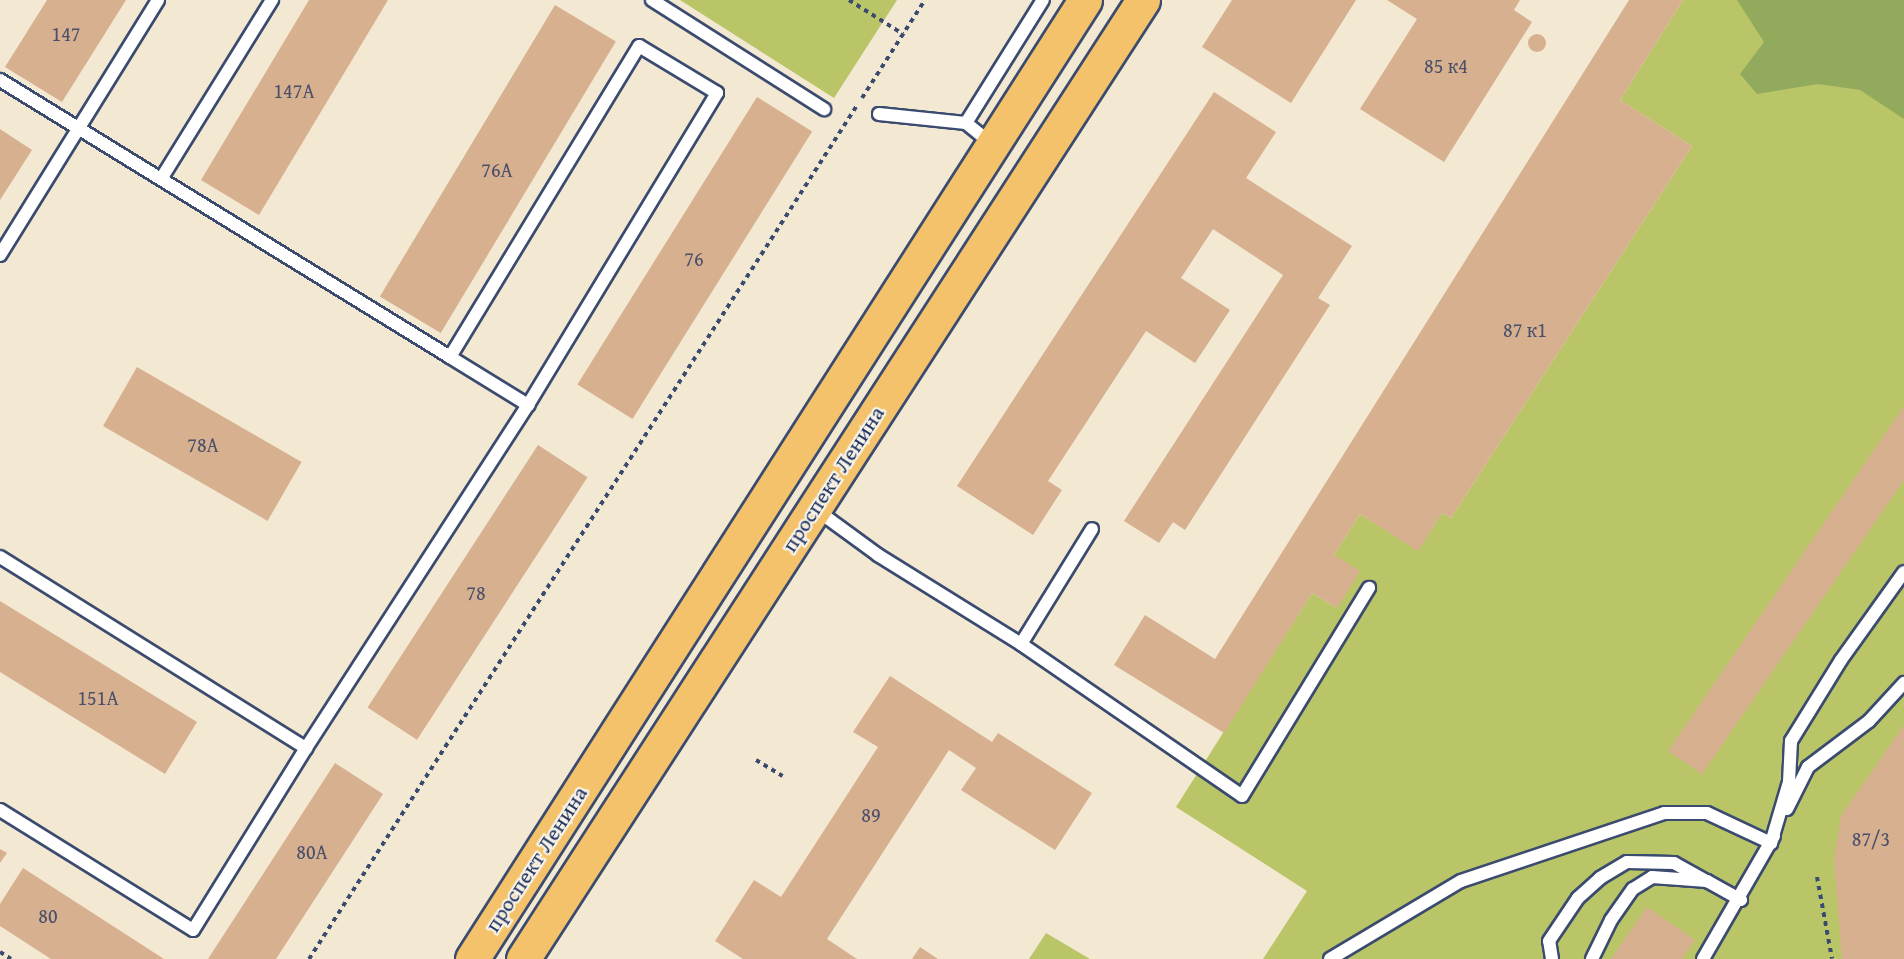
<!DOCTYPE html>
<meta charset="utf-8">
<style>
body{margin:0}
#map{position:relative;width:1904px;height:959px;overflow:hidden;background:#f3e8d2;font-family:"Gentium Book Plus",serif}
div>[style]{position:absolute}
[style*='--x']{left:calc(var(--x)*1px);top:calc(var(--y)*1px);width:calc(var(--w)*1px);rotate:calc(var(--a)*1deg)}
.green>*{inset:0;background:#b9c567}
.forest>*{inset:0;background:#92aa5c}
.building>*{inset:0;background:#d7b090;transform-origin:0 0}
.round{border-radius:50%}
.path>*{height:4px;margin-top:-2px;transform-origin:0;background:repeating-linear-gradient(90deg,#3b4b6f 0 4.5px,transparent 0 9px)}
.roads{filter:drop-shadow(2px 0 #3b4b6f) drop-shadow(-2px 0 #3b4b6f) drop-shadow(0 2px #3b4b6f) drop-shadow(0 -2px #3b4b6f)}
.service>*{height:12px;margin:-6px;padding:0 6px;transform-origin:6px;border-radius:6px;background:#fff}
.primary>*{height:33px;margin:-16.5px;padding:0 16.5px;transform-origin:16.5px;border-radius:16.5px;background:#f4c26a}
span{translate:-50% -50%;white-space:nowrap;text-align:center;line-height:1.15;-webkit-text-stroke:4.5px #f7f3e8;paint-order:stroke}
.number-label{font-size:20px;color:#4a4f6a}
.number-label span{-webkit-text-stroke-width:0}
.street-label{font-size:22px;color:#1b2f5e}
</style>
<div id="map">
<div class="green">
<i style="clip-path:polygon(680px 0,897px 0,834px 98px)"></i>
<i style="clip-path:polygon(1683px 0,1904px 0,1904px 959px,1263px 959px,1307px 891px,1176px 807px,1312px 593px,1337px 608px,1334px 555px,1360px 514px,1418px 550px,1442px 513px,1451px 518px,1692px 146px,1620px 100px)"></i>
<i style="clip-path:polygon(1046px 933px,1090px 959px,1029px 959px)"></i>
</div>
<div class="forest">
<i style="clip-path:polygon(1737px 0,1904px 0,1904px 119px,1860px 90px,1818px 84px,1757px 94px,1740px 74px,1764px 42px)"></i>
</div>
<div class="building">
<i style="clip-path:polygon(47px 0,126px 0,62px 102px,5px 67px)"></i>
<i style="clip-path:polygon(309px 0,388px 0,259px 215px,201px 180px)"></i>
<i style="clip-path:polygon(1232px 0,1356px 0,1291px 103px,1202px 47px)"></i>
<i style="clip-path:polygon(1387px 0,1520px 0,1514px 10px,1532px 22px,1444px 162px,1360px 109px,1417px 19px)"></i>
<i style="clip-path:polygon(1629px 0,1683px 0,1620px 100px,1692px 146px,1451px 518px,1442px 513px,1418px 551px,1360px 514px,1334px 555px,1360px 571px,1337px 608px,1312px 593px,1224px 733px,1114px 665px,1145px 615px,1215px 659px)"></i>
<i style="left:555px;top:5px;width:71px;height:340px;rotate:31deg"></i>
<i class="round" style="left:1528px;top:34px;width:18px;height:18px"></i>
<i style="clip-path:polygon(1214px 92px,1276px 132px,1246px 178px,1352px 246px,1318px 298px,1330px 305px,1185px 530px,1173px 522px,1159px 543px,1124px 521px,1283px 275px,1213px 229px,1181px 278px,1230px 310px,1195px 363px,1146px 331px,1048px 481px,1062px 490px,1033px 535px,957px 486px)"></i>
<i style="left:757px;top:97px;width:65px;height:339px;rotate:32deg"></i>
<i style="clip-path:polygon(0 129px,32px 150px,0 200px)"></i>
<i style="left:137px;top:367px;width:190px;height:68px;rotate:30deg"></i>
<i style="clip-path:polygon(1904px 406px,1904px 480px,1702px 774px,1668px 751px)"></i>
<i style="left:538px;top:445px;width:59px;height:313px;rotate:33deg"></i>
<i style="clip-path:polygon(0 601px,197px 722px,165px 774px,0 672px)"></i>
<i style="clip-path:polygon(890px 676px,992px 742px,998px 733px,1092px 793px,1055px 850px,961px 790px,976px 768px,949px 750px,827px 939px,857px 959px,743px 959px,715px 941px,754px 880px,781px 897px,878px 747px,853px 732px)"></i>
<i style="clip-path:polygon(1904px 725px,1904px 959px,1842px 959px,1834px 860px,1841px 816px)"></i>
<i style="clip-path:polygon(335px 763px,383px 794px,276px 959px,208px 959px)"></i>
<i style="clip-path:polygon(0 849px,7px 853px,0 863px)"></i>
<i style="clip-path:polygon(23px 868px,164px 959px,51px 959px,0 926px,0 904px)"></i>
<i style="clip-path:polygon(1647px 907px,1695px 940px,1682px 959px,1611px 959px)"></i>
<i style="clip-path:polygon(920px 947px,938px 959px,912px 959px)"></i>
</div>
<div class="path">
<i style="--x:849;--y:0;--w:64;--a:32.2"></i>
<i style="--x:862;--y:98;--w:117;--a:-57.3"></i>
<i style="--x:756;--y:760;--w:31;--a:31"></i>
<i style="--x:1817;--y:877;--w:83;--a:79.6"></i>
<i style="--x:0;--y:952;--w:13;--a:32"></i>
<i style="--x:309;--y:959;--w:1016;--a:-57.3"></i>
</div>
<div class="roads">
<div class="service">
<i style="--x:652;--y:0;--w:204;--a:32.4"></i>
<i style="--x:0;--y:80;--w:528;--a:31.61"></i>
<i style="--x:450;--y:357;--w:92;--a:31.6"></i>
<i style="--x:528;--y:405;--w:365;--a:-58.8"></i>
<i style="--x:717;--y:93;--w:91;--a:-148.9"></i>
<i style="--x:639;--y:46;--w:364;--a:121.3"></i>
<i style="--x:879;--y:114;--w:87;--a:5.9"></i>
<i style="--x:966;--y:123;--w:33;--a:39"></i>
<i style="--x:966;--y:123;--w:145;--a:-58"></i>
<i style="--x:161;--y:179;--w:211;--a:-58.2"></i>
<i style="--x:0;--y:255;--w:300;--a:-58.2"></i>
<i style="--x:815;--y:509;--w:78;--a:36.1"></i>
<i style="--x:878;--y:555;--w:168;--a:31.9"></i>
<i style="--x:1021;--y:644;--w:268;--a:34.5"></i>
<i style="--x:1242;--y:796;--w:244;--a:-58.6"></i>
<i style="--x:0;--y:557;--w:361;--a:32"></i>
<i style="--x:306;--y:748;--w:214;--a:121.8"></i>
<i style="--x:193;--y:930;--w:227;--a:-148.1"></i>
<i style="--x:1021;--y:644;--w:135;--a:-58.3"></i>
<i style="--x:306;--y:748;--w:409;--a:-57.1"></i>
<i style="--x:1787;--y:809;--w:47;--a:-63.4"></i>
<i style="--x:1808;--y:767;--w:76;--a:-37"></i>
<i style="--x:1869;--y:721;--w:52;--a:-47.4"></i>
<i style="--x:1330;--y:959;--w:152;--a:-30.8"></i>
<i style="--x:1461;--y:881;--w:214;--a:-18.5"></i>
<i style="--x:1664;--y:813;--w:43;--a:0"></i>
<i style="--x:1707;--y:813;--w:71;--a:25.1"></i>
<i style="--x:1771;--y:843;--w:64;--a:-73.6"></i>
<i style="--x:1789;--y:782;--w:41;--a:-87.2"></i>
<i style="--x:1791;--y:741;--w:95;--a:-58.3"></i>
<i style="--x:1841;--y:660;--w:108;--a:-54.4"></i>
<i style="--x:1552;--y:959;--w:18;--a:-99"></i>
<i style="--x:1549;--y:941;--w:52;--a:-56"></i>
<i style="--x:1578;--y:898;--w:30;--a:-42"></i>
<i style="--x:1600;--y:878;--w:31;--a:-31"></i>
<i style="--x:1627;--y:862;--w:47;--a:1.2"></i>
<i style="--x:1674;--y:863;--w:38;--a:29"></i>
<i style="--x:1592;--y:959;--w:43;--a:-64"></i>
<i style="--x:1611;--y:920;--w:38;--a:-55"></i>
<i style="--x:1633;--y:889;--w:22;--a:-32"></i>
<i style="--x:1652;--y:877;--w:55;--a:4.2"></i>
<i style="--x:1707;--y:881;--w:39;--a:29"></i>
<i style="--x:1703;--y:959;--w:142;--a:-60"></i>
</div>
<div class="primary">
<i style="--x:472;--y:959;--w:1138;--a:-57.41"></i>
<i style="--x:523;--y:959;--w:1142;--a:-57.12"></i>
</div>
</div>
<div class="number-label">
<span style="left:66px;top:33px">147</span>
<span style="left:1446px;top:65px">85 к4</span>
<span style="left:294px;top:90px">147А</span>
<span style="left:497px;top:169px">76А</span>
<span style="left:694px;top:258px">76</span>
<span style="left:1525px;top:329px">87 к1</span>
<span style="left:203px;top:444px">78А</span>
<span style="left:476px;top:592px">78</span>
<span style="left:98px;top:697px">151А</span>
<span style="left:871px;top:814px">89</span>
<span style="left:1871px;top:838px">87/3</span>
<span style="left:312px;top:851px">80А</span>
<span style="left:48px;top:915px">80</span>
</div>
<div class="street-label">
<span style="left:833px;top:479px;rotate:-57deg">проспект Ленина</span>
<span style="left:536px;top:859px;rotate:-57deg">проспект Ленина</span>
</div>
</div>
